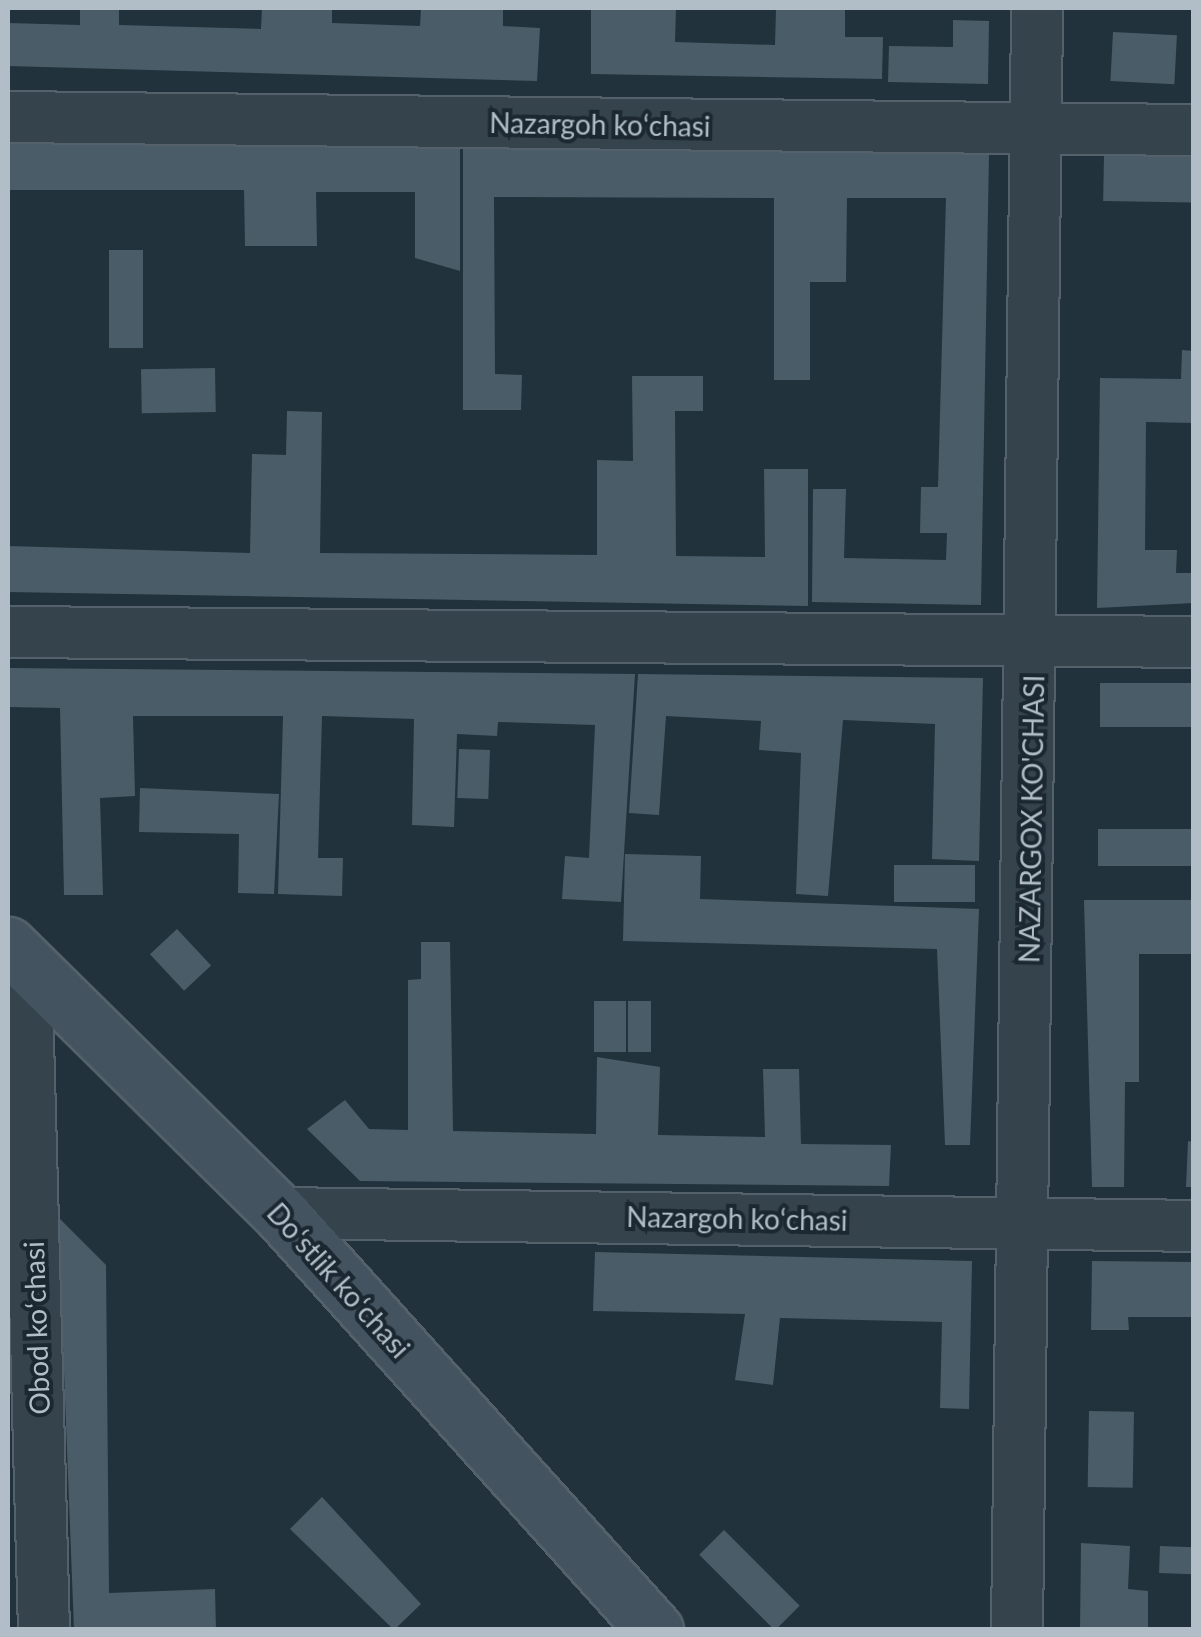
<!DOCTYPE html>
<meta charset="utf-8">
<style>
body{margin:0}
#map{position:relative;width:1201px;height:1637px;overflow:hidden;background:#22323c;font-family:Lato,sans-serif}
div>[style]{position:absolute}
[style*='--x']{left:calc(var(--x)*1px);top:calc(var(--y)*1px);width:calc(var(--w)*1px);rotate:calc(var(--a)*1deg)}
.building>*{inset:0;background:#4a5c67;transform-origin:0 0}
.roads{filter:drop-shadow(2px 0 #54616a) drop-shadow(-2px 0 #54616a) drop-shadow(0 2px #54616a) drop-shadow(0 -2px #54616a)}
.street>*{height:50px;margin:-25px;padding:0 25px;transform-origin:25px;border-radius:25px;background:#35434c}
.secondary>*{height:55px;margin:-27.5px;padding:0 27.5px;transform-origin:27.5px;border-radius:27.5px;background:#43535f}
span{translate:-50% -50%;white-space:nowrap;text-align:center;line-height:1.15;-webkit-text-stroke:8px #1b2831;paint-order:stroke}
.street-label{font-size:28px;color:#b1bec8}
.frame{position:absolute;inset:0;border:10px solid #b1bec8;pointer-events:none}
</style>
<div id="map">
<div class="building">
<i style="clip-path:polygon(80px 8px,119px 8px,119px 25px,261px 29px,262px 8px,332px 8px,332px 23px,420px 26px,421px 8px,503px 8px,503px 26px,540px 28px,537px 81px,8px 66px,8px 23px,80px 25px)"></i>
<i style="clip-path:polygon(591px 8px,676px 8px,675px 42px,775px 45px,776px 8px,845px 8px,845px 37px,883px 37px,882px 79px,591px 74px)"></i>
<i style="clip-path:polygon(953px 20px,989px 21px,988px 84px,888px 82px,889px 46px,953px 47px)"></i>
<i style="left:1113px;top:32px;width:64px;height:49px;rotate:3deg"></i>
<i style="clip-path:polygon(8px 141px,460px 146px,460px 271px,415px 258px,415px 192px,316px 192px,317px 246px,245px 246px,244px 190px,8px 190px)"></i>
<i style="clip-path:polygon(463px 146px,989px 153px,981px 605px,812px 602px,813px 489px,846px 489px,844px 558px,946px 560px,947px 533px,920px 533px,921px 487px,938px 487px,946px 198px,847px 198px,846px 282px,810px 282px,810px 380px,774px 380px,774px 198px,494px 197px,495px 374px,522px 375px,521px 410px,463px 410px)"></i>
<i style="left:1104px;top:154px;width:90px;height:47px;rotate:1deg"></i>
<i style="left:109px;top:250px;width:34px;height:98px"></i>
<i style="clip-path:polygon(1182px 350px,1194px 351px,1194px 423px,1146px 422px,1145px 550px,1177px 550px,1176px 573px,1194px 573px,1194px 603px,1097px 608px,1100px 378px,1181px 379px)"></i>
<i style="left:215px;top:368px;width:44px;height:74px;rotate:89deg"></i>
<i style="clip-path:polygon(632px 376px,703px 376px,703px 411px,675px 411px,676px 556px,765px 557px,764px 469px,808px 469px,808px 606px,8px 592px,8px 546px,250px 553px,252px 454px,286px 455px,287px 411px,322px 412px,320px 553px,597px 555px,597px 460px,633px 461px)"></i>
<i style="clip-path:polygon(8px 668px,635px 674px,621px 902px,562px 899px,565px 856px,589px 858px,595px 725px,498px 722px,497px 736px,457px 734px,454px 827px,412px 825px,414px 719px,322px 716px,318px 858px,343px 858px,342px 896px,278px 894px,283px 716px,133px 716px,135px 796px,100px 798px,103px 895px,64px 895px,60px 708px,8px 707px)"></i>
<i style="clip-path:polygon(638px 674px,983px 678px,979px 861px,932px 859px,935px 724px,843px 720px,828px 896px,796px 894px,801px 753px,759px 750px,761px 721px,666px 716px,659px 815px,629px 813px)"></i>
<i style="left:1100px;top:683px;width:94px;height:44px"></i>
<i style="left:459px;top:749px;width:31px;height:49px;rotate:2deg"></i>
<i style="clip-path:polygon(140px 788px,279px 794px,274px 894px,238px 893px,239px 834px,139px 832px)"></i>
<i style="left:1194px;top:829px;width:37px;height:96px;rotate:90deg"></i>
<i style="clip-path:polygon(625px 854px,701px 856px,700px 899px,979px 909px,970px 1145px,945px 1145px,937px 949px,623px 941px)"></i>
<i style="left:894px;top:865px;width:81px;height:37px"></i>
<i style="clip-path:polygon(1084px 900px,1194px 900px,1194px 954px,1139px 954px,1139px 1082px,1125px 1082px,1124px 1187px,1092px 1187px)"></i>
<i style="left:177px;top:929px;width:50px;height:37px;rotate:47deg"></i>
<i style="clip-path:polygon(421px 942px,450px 942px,453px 1131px,596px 1134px,597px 1057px,660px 1067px,658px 1135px,765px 1137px,763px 1069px,799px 1069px,801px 1144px,891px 1145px,889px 1186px,360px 1181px,307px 1129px,345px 1100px,369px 1129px,408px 1130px,408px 980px,421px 979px)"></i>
<i style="left:626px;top:1001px;width:51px;height:32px;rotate:90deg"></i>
<i style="left:628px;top:1001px;width:23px;height:51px"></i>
<i style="clip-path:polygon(1188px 1141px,1194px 1142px,1194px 1187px,1186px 1187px)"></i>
<i style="clip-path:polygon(58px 1217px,106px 1265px,109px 1593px,215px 1589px,216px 1630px,74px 1630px)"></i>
<i style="clip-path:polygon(595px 1252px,972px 1261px,969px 1409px,940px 1408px,942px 1322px,780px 1318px,773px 1385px,735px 1380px,745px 1314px,593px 1311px)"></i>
<i style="clip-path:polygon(1092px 1261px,1194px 1262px,1194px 1317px,1128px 1317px,1129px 1330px,1091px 1330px)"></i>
<i style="left:1089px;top:1411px;width:45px;height:76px;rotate:1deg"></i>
<i style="clip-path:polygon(322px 1497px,421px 1604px,394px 1630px,290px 1529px)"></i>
<i style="left:724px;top:1530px;width:107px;height:35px;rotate:45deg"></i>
<i style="clip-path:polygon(1081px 1543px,1130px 1546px,1128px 1589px,1148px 1591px,1148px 1630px,1080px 1630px)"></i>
<i style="left:1160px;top:1546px;width:34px;height:27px;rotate:2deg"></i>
</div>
<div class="roads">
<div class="street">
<i style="--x:8;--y:117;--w:1186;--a:0.63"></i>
<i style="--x:8;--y:632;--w:1186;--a:0.48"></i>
<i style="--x:26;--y:966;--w:664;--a:88.45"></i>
<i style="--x:280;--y:1213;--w:914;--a:0.81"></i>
<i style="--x:1017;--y:1630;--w:1622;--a:-89.29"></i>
</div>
<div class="secondary">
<i style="--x:8;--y:945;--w:382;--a:44.6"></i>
<i style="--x:280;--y:1213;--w:561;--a:48.04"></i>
</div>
</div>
<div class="street-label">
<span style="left:600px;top:124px;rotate:1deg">Nazargoh koʻchasi</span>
<span style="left:1031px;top:819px;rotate:-89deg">NAZARGOX KO'CHASI</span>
<span style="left:737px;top:1218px;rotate:1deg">Nazargoh koʻchasi</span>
<span style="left:339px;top:1280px;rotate:48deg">Doʻstlik koʻchasi</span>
<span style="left:36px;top:1328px;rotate:-92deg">Obod koʻchasi</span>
</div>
<div class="frame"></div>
</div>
